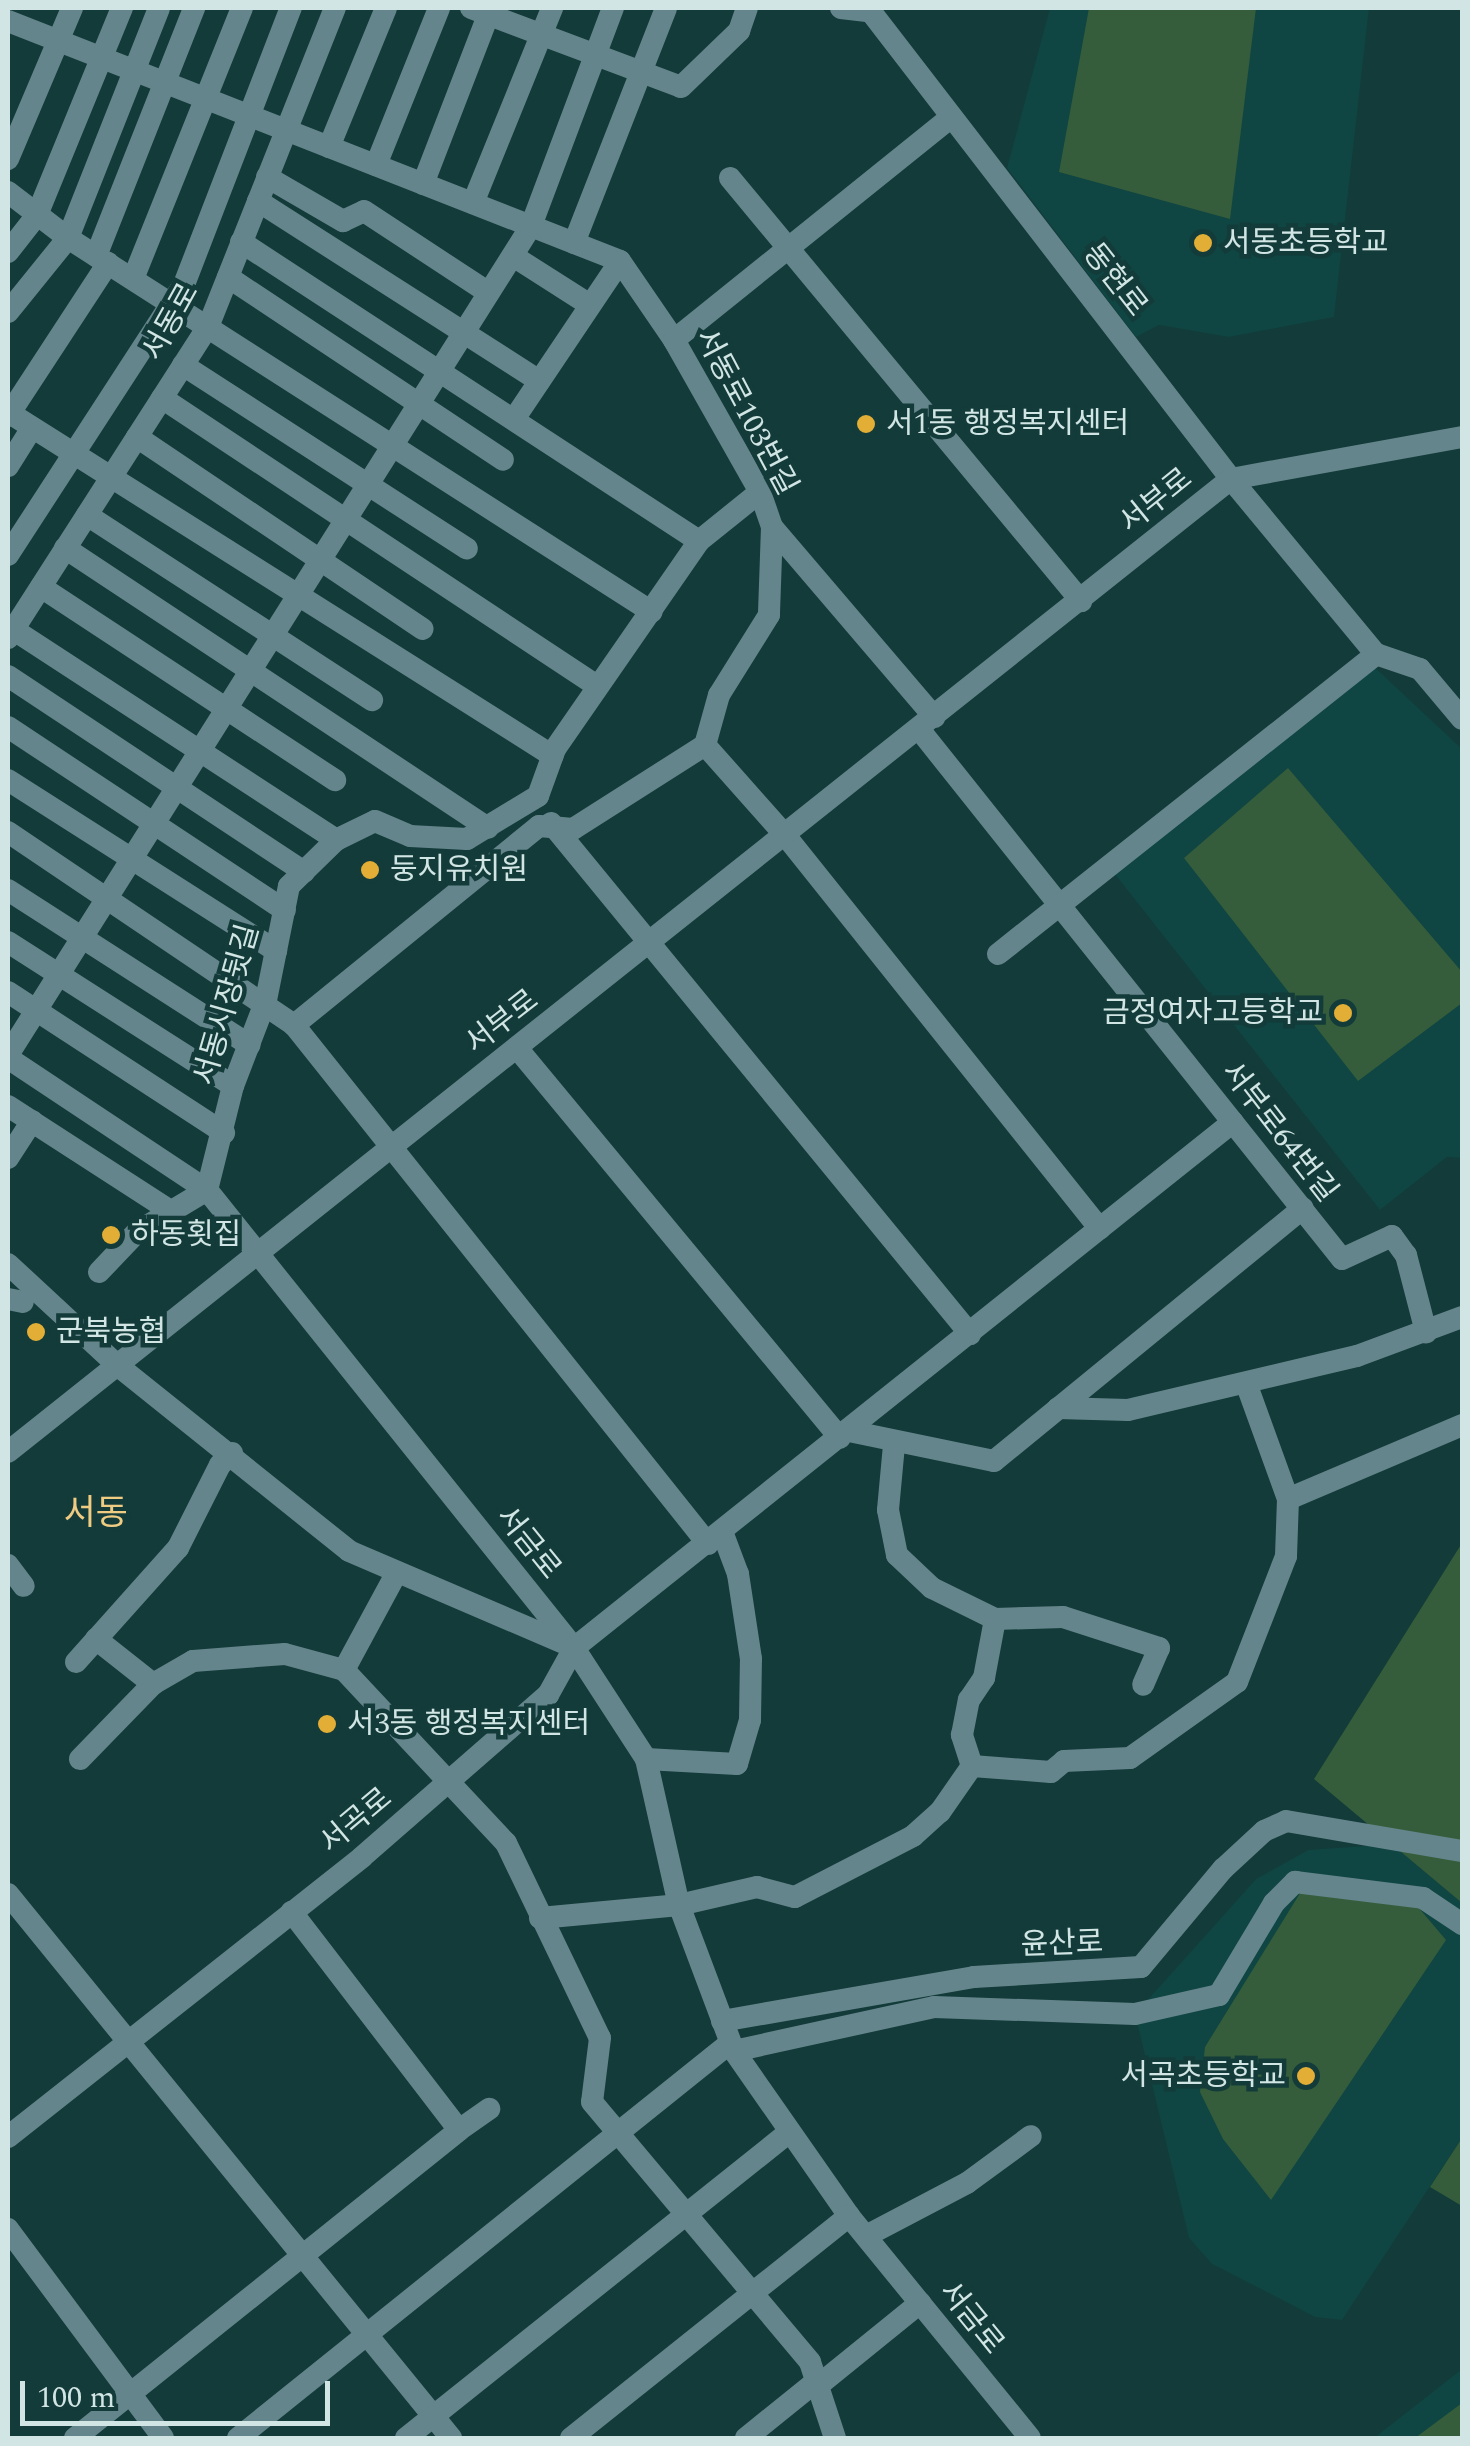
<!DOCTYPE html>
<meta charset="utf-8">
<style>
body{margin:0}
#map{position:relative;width:1470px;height:2446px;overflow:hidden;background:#133b39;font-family:Spectral,"Noto Sans KR",serif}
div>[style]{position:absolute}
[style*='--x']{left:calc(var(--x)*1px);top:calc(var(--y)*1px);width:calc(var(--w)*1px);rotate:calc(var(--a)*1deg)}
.built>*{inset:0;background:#0f4542}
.green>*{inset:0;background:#355d3b}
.minor>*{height:22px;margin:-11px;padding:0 11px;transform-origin:11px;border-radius:11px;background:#65858c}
.dots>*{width:28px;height:28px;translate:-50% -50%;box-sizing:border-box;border:5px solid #133b39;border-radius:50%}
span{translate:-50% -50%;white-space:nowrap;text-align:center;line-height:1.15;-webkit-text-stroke:9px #133b39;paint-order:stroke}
.poi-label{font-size:30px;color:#d1e6e4}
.left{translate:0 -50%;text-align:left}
.right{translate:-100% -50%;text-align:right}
.street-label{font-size:30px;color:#d1e6e4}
.quarter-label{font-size:35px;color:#f0cc83}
.frame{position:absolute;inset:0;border:10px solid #d1e6e4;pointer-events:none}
.scale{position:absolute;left:20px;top:2381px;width:310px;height:45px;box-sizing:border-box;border:5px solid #d1e6e4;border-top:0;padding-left:12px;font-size:30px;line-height:35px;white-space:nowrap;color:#d1e6e4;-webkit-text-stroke:8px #133b39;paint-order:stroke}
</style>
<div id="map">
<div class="built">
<i style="clip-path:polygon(1050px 8px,1369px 8px,1334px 317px,1229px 337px,1159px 325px,1136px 337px,1007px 168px)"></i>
<i style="clip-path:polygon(1368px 661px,1462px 749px,1462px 1158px,1447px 1157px,1380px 1210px,1110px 868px)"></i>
<i style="clip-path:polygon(1392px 1844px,1462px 1903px,1462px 2138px,1342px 2320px,1315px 2317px,1212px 2264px,1189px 2238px,1135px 2014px,1256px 1879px,1308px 1850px)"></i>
<i style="clip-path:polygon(1462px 2369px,1462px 2438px,1374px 2438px)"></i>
</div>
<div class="green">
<i style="clip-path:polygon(1089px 8px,1256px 8px,1230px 219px,1059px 172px)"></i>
<i style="clip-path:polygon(1288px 768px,1462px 972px,1462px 1003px,1358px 1081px,1184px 858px)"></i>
<i style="clip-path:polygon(1462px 1543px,1462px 1903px,1314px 1779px)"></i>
<i style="clip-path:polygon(1302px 1890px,1418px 1907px,1446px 1940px,1271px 2200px,1223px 2139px,1200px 2092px,1205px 2047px)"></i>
<i style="clip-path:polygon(1462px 2138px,1462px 2206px,1430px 2187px)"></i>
<i style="clip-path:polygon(1462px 2403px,1462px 2438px,1415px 2438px)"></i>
</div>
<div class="minor">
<i style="--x:471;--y:8;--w:224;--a:20.6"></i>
<i style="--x:681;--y:87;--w:81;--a:-44"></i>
<i style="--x:739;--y:31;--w:24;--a:-71"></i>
<i style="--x:841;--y:8;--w:26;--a:7"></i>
<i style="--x:868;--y:8;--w:595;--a:52.38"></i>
<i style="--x:1231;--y:479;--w:227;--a:50.4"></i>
<i style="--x:8;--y:21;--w:657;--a:21.41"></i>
<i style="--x:620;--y:261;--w:96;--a:55.6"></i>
<i style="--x:674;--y:340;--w:175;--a:60.5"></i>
<i style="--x:760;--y:492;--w:37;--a:71"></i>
<i style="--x:772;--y:527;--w:88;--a:92"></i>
<i style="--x:769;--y:615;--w:94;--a:122"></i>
<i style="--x:719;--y:695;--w:52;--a:105.6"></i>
<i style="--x:705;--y:745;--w:156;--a:147.5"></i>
<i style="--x:573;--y:829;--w:34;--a:-175"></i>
<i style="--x:539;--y:826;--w:316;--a:140.9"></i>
<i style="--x:329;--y:147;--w:150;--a:-67.7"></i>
<i style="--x:8;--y:159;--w:164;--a:-67"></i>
<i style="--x:376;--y:165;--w:169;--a:-68.1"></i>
<i style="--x:267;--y:177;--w:88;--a:30.1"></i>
<i style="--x:343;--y:221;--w:23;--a:-25"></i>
<i style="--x:364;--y:211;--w:149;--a:33.3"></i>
<i style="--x:730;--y:178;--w:550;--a:50.31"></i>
<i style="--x:423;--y:184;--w:189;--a:-68.9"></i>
<i style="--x:8;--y:192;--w:76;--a:37.5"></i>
<i style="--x:68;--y:238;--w:693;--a:32.64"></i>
<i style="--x:258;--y:201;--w:334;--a:32.6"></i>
<i style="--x:473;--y:203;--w:210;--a:-67.9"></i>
<i style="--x:241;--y:242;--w:547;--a:33.14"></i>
<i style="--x:574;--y:243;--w:252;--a:-68.6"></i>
<i style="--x:8;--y:252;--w:47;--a:-51.9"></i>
<i style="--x:37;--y:215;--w:224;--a:-67.7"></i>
<i style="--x:96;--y:256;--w:267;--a:-68.4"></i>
<i style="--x:513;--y:256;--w:91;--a:32.5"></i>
<i style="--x:228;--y:277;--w:330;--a:33.6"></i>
<i style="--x:133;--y:279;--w:292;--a:-68.1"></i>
<i style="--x:8;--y:312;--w:95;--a:-51"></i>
<i style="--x:68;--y:238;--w:247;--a:-68.4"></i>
<i style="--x:674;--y:340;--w:356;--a:-38.8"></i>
<i style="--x:183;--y:365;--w:338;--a:32.9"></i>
<i style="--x:162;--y:398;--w:522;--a:33.51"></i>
<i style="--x:8;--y:412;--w:644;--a:32.26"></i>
<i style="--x:8;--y:416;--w:183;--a:-56.8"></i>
<i style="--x:514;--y:419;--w:190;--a:-56.1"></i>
<i style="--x:137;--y:437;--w:344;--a:33.9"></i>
<i style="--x:8;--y:466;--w:45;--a:-57.7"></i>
<i style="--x:87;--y:515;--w:340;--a:33"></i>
<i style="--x:772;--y:527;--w:250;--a:49.5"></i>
<i style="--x:65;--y:548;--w:507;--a:33.5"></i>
<i style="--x:8;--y:555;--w:325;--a:-57"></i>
<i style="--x:185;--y:282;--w:294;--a:-68.9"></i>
<i style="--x:41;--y:587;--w:352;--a:33.3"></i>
<i style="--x:8;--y:626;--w:392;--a:33.1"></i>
<i style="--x:8;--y:638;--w:370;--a:-57.3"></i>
<i style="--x:208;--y:327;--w:343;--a:-68.3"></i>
<i style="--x:1376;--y:654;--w:46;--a:18.8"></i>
<i style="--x:1420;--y:669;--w:65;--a:50"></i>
<i style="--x:8;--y:676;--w:355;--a:33.5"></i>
<i style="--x:8;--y:727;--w:332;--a:33.5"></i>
<i style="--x:919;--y:729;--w:678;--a:51.41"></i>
<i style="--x:1342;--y:1259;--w:55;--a:-24.7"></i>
<i style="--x:1392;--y:1236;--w:24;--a:54"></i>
<i style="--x:1406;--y:1255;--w:80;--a:75.4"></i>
<i style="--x:705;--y:745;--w:120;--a:48.4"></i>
<i style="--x:785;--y:835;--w:504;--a:51.36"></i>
<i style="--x:8;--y:780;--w:318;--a:32.5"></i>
<i style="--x:551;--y:823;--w:661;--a:50.65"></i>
<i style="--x:8;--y:832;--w:345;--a:34"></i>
<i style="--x:294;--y:1025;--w:664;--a:51.42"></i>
<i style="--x:8;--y:890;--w:287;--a:32.7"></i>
<i style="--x:8;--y:942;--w:267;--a:32.6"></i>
<i style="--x:998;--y:954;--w:483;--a:-38.4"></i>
<i style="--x:8;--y:992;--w:258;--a:33.1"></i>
<i style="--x:517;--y:1048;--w:506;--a:50.37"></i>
<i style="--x:8;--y:1055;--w:980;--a:-57.75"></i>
<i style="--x:531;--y:226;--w:233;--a:-69.4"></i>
<i style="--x:8;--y:1058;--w:239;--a:33.6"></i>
<i style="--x:207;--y:1190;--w:587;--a:51.29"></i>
<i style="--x:574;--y:1648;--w:132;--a:57"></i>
<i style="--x:646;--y:1759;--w:150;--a:77.3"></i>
<i style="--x:679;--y:1905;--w:156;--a:69.4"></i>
<i style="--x:734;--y:2051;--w:201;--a:55.1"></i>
<i style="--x:849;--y:2216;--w:286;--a:50.8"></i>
<i style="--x:8;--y:1106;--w:193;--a:32.9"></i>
<i style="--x:8;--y:1158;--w:44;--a:-57"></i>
<i style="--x:8;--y:1264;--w:149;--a:42.8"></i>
<i style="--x:117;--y:1365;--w:297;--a:38.7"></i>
<i style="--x:349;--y:1551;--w:241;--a:23.2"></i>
<i style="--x:99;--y:1272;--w:55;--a:-46.5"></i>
<i style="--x:137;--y:1232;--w:82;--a:-31"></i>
<i style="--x:207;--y:1190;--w:107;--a:-76"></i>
<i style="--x:233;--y:1086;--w:92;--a:-69"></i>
<i style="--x:266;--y:1000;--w:116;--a:-78.6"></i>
<i style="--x:289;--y:886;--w:66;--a:-44.4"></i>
<i style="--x:336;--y:840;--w:43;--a:-26"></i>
<i style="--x:375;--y:821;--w:38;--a:23"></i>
<i style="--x:410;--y:836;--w:57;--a:3"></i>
<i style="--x:467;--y:839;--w:83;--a:-31.2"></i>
<i style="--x:538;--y:796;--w:50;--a:-70.1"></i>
<i style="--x:555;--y:749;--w:253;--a:-55.3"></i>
<i style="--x:699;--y:541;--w:78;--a:-38.8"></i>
<i style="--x:8;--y:1299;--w:15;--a:11"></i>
<i style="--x:1058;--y:1408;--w:70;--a:1.6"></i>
<i style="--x:1128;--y:1410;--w:235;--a:-13.3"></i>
<i style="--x:1357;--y:1356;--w:112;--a:-20.4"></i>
<i style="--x:849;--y:1431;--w:148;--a:11.7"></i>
<i style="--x:994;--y:1461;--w:399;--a:-39.3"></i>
<i style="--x:894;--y:1445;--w:65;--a:95.3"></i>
<i style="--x:888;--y:1510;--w:46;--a:78.7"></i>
<i style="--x:897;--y:1555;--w:48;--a:43.3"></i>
<i style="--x:932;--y:1588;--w:70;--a:26.2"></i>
<i style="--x:8;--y:1452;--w:1563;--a:-38.51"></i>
<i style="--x:1231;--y:479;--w:235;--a:-10.3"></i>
<i style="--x:1288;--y:1499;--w:189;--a:-23"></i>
<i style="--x:8;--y:1565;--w:26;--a:53"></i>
<i style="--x:96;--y:1639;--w:73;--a:38.3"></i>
<i style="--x:76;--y:1662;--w:153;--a:-48.2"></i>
<i style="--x:178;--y:1548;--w:93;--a:-63.2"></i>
<i style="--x:220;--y:1465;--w:17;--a:-45"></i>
<i style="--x:344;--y:1670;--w:109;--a:-61.6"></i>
<i style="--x:80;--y:1759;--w:105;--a:-45.8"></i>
<i style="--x:153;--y:1684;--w:46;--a:-29.9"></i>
<i style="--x:193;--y:1661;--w:92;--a:-4.4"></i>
<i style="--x:285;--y:1654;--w:61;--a:15.2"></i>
<i style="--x:344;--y:1670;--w:237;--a:46.9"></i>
<i style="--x:506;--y:1843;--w:216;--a:64.3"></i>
<i style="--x:600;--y:2038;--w:64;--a:97.1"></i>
<i style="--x:592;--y:2102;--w:339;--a:50"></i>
<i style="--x:810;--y:2362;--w:80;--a:71.8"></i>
<i style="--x:646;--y:1759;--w:91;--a:3.1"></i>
<i style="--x:737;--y:1764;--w:46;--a:-73.5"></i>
<i style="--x:750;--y:1720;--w:61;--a:-89.1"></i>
<i style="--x:751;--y:1659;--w:86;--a:-98.7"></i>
<i style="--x:738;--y:1574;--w:43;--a:-110.6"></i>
<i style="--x:972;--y:1766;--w:79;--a:4.3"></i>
<i style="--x:1051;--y:1772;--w:17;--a:-40"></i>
<i style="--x:1064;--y:1761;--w:66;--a:-2.6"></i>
<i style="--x:1130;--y:1758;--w:131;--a:-35.4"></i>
<i style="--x:1237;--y:1682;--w:135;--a:-68.7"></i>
<i style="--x:1286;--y:1556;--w:57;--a:-88"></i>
<i style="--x:1288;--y:1499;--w:123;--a:-109.9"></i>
<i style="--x:8;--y:1894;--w:702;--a:50.84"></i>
<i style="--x:540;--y:1918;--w:140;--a:-5.3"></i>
<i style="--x:679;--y:1905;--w:80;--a:-13"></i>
<i style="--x:757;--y:1887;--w:39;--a:15"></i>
<i style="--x:795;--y:1897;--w:133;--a:-27.3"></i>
<i style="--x:913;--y:1836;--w:36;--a:-42"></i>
<i style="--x:940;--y:1812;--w:56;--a:-55.2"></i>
<i style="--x:972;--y:1766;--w:33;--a:-108"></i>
<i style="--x:962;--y:1735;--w:36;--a:-79"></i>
<i style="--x:969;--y:1700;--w:27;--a:-56"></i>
<i style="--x:984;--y:1678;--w:60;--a:-79.4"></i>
<i style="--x:995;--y:1619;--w:68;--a:-1.7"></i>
<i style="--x:1063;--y:1617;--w:101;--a:17.9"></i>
<i style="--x:1159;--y:1648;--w:40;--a:113.4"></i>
<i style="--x:722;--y:2021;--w:256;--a:-9.9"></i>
<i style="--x:974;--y:1977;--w:167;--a:-3.4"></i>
<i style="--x:1141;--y:1967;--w:128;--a:-50.1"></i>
<i style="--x:1223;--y:1869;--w:56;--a:-42.8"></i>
<i style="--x:1264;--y:1831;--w:24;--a:-24"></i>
<i style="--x:1286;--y:1821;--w:179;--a:9.7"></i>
<i style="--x:734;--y:2051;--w:205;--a:-12.4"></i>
<i style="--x:934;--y:2007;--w:201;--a:2"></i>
<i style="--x:1135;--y:2014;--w:86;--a:-12.7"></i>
<i style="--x:1219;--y:1995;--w:107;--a:-59.1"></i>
<i style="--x:1274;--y:1903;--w:30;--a:-45"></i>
<i style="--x:1295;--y:1882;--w:129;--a:7.1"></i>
<i style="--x:1423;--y:1898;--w:47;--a:33.7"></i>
<i style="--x:459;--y:2130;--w:37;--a:-35"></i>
<i style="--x:8;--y:2137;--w:451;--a:-38.3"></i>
<i style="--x:362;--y:1857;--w:247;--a:-41.1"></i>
<i style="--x:548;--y:1695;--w:54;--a:-61"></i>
<i style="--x:574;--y:1648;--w:843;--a:-38.6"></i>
<i style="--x:8;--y:2229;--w:260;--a:53.4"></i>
<i style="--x:866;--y:2236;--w:114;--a:-27.7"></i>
<i style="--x:967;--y:2183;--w:79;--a:-36.3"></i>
<i style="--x:820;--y:2384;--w:129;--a:-39"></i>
<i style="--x:75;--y:2438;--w:492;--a:-38.7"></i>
<i style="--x:459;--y:2130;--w:275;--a:-127.5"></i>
<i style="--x:238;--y:2438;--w:631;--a:-38.76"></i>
<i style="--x:406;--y:2438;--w:491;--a:-38.6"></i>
<i style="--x:571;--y:2438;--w:356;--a:-38.6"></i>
<i style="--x:746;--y:2438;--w:92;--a:-38.9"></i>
</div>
<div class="dots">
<i style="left:1203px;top:243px;background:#e3ae35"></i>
<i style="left:866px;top:424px;background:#e3ae35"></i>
<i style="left:370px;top:870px;background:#e3ae35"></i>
<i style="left:1343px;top:1013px;background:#e3ae35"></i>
<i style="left:111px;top:1235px;background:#e3ae35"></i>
<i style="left:36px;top:1332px;background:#e3ae35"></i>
<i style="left:327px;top:1724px;background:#e3ae35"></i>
<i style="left:1306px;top:2076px;background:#e3ae35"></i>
</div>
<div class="poi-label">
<span class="left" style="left:1223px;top:243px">서동초등학교</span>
<span class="left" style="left:886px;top:424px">서1동 행정복지센터</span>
<span class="left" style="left:390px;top:870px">둥지유치원</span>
<span class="right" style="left:1323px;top:1013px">금정여자고등학교</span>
<span class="left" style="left:131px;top:1235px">하동횟집</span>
<span class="left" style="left:56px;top:1332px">군북농협</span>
<span class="left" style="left:347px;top:1724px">서3동 행정복지센터</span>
<span class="right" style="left:1286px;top:2076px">서곡초등학교</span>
</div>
<div class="street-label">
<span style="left:1115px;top:280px;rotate:52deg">동현로</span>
<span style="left:171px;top:322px;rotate:-61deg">서동로</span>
<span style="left:746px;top:412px;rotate:62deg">서동로103번길</span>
<span style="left:1156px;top:501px;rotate:-39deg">서부로</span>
<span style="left:227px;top:1005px;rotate:-74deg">서동시장뒷길</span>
<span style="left:502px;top:1022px;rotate:-38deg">서부로</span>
<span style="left:1279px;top:1132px;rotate:52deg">서부로64번길</span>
<span style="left:528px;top:1543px;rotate:51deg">서금로</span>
<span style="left:356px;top:1821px;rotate:-40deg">서곡로</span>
<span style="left:1062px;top:1944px;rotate:-2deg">윤산로</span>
<span style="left:971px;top:2318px;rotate:51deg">서금로</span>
</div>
<div class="quarter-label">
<span style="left:96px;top:1514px">서동</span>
</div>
<div class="frame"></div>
<div class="scale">100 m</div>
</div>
